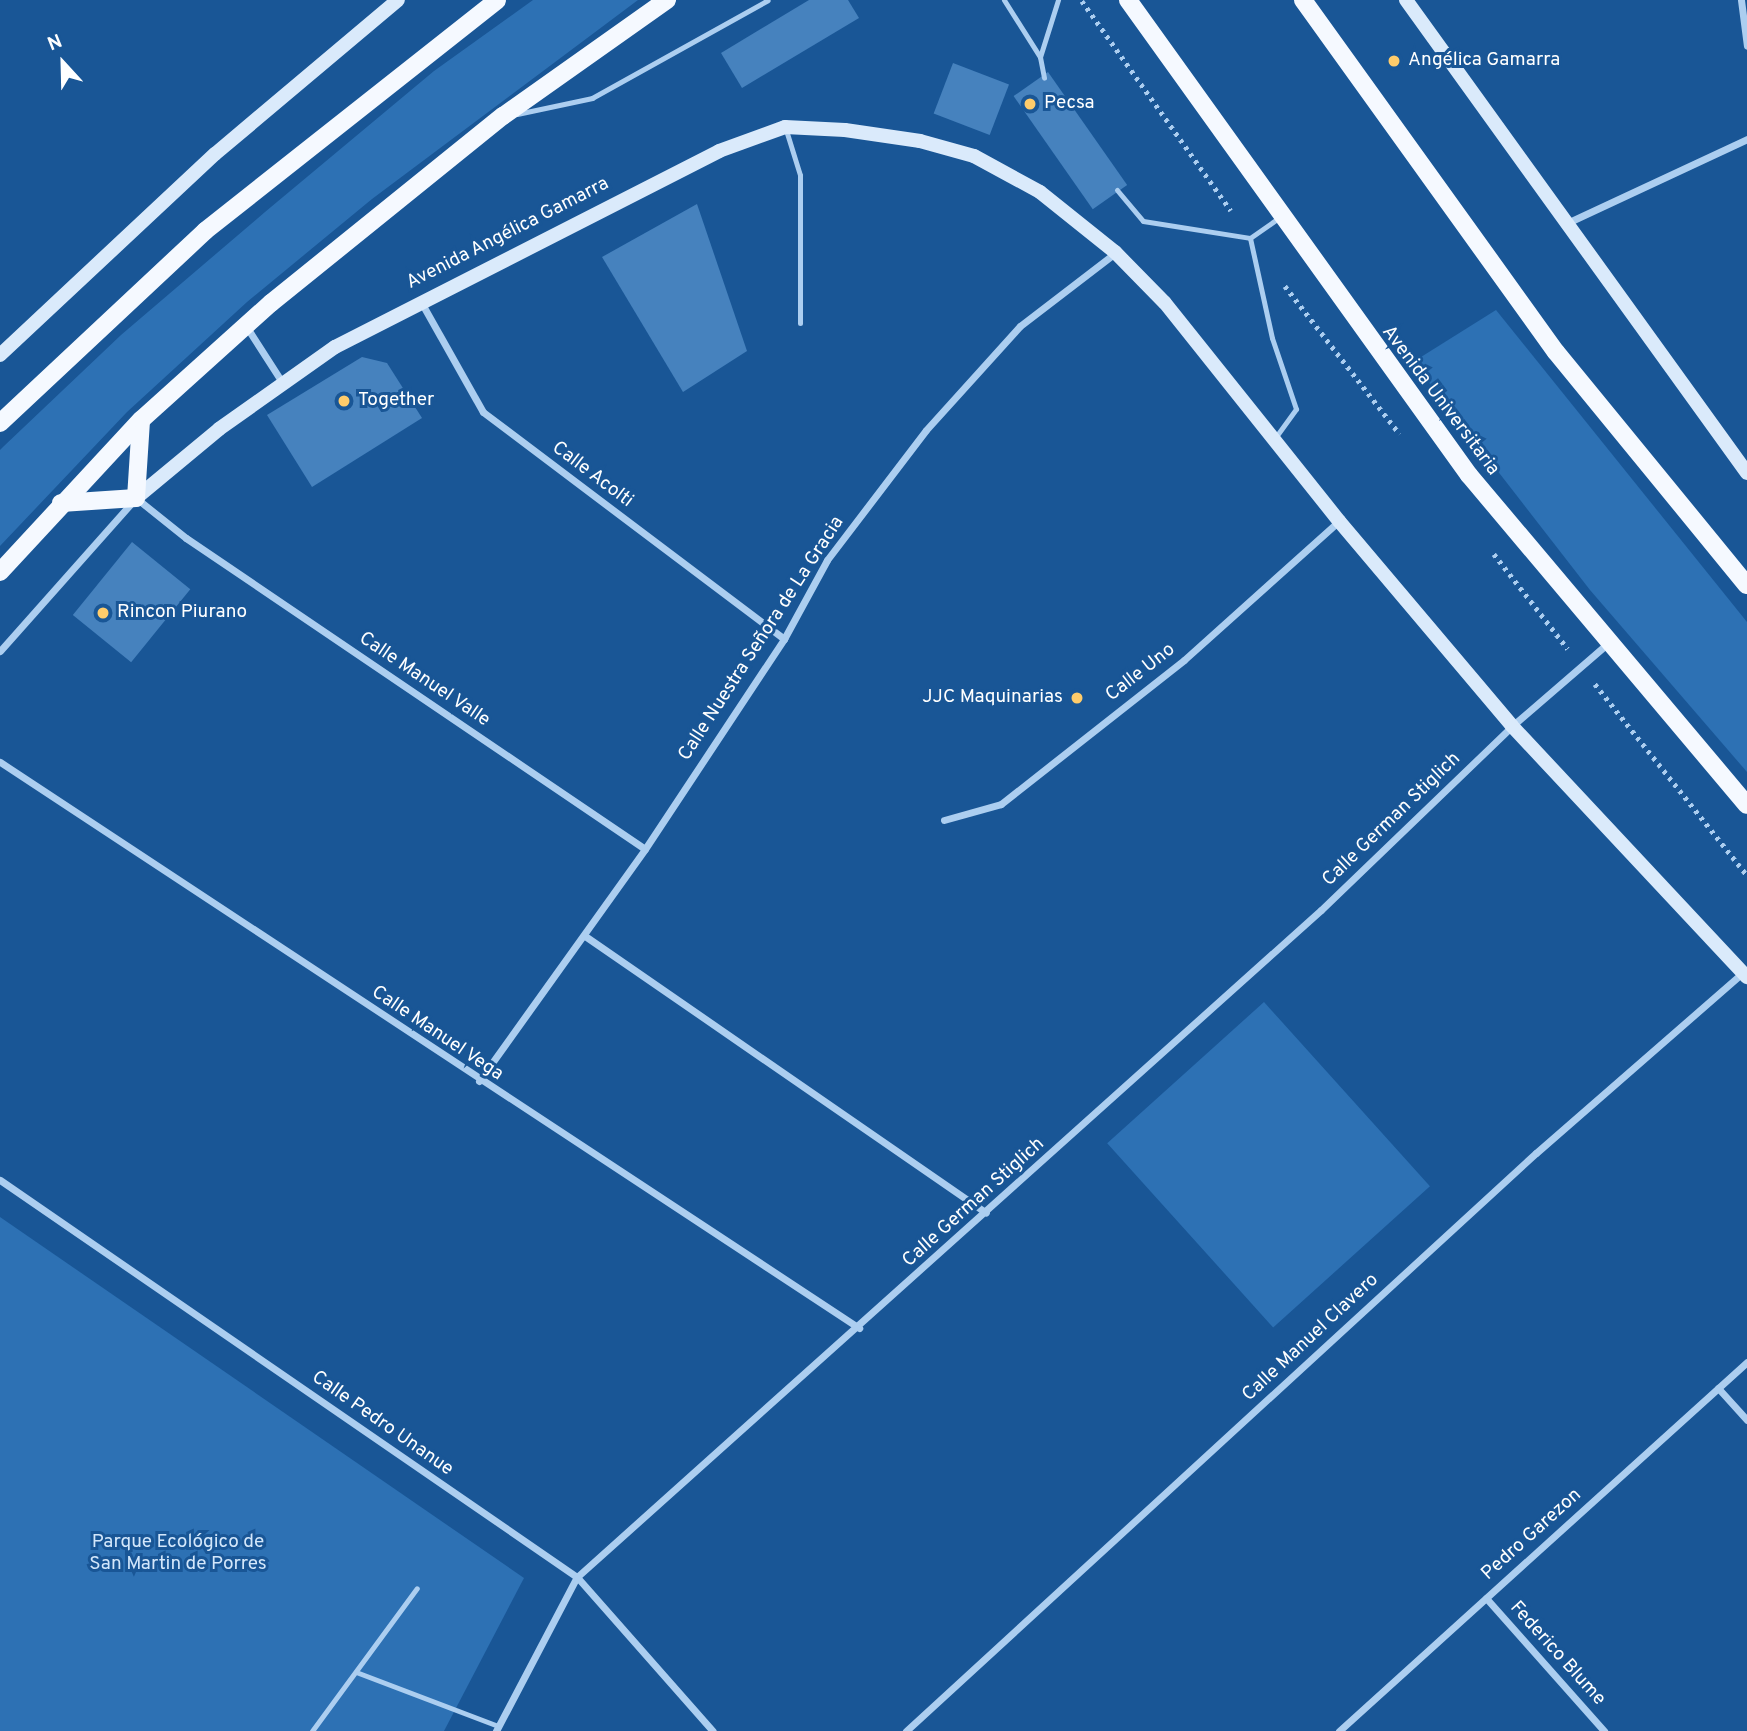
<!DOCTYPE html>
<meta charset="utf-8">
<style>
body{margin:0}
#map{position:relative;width:1747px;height:1731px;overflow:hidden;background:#195696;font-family:Overpass,sans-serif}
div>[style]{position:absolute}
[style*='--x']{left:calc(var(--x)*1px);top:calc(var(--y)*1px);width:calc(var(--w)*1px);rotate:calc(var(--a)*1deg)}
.green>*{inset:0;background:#2d71b4;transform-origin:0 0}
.building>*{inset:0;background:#4682be;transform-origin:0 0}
.path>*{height:4.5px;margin-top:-2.25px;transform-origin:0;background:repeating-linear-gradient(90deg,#accef0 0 3.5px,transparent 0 8.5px)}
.lane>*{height:5px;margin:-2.5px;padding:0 2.5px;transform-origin:2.5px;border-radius:2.5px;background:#accef0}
.street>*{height:7px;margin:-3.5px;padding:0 3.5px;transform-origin:3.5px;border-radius:3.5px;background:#accef0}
.secondary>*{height:14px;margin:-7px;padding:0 7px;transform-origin:7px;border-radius:7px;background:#daeafb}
.primary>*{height:18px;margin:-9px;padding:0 9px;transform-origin:9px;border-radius:9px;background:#f5f9ff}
.dots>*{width:19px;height:19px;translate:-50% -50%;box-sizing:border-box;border:4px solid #195696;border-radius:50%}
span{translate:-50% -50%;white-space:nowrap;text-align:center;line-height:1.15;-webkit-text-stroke:6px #195696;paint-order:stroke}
.poi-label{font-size:19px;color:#fff}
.left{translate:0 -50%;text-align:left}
.right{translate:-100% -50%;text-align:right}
.street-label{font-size:19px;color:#fff}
.park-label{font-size:19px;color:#d3e7fb}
.north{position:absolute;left:28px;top:28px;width:70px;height:70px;-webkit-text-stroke:5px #195696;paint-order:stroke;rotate:338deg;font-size:19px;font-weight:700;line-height:28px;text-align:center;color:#fff}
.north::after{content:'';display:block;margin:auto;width:24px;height:32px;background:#fff;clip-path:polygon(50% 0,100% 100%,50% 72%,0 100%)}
</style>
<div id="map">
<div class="green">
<i style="clip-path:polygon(533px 0,638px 0,372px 199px,247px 302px,127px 412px,0 546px,0 450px,4px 446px,121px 335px,265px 212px,434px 71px)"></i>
<i style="clip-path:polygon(1496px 310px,1747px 622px,1747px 772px,1590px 590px,1413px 362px)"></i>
<i style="left:1264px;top:1002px;width:248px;height:211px;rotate:48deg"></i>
<i style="clip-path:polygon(0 1217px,524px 1578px,444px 1731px,0 1731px)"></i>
</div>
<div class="building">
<i style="clip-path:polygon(809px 0,848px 0,859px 18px,742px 88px,721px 53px)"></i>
<i style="left:953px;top:63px;width:60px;height:54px;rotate:21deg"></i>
<i style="left:1048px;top:72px;width:138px;height:42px;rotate:55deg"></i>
<i style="clip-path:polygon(697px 204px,747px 351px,683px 392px,602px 257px)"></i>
<i style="clip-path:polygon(362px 357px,387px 363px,422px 418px,312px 487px,267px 415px)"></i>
<i style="left:132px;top:542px;width:75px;height:94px;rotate:39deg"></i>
</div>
<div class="path">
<i style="--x:1082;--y:1;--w:257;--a:54.6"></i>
<i style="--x:1285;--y:286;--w:187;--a:52.2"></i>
<i style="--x:1494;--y:554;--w:120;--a:52.1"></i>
<i style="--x:1595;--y:684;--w:244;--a:51.5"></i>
</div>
<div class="lane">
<i style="--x:1004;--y:0;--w:67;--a:57.7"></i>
<i style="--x:1040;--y:57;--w:21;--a:79"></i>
<i style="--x:1040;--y:57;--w:60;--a:-72.5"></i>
<i style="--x:517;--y:114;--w:77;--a:-12"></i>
<i style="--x:592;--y:98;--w:201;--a:-29.1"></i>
<i style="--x:786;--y:130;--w:47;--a:72.7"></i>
<i style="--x:800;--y:175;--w:148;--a:90"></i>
<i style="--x:1117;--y:190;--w:40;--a:50"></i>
<i style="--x:1143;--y:221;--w:108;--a:9"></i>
<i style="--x:1250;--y:238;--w:37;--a:-35"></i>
<i style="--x:1250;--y:238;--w:102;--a:77.6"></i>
<i style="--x:1272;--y:338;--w:75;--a:71.3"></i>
<i style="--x:1296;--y:409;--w:37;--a:126"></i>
<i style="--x:356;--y:1672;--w:152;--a:20.8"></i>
<i style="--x:312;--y:1731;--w:177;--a:-53.7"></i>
</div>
<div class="street">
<i style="--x:1741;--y:0;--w:46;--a:82.6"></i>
<i style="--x:1567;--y:223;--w:199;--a:-25"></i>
<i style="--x:421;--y:302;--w:126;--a:60.6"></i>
<i style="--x:483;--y:412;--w:377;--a:37"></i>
<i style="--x:246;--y:326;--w:67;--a:57.3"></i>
<i style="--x:0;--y:651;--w:205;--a:-48.4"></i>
<i style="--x:136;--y:498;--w:64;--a:38.7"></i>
<i style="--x:186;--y:538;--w:554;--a:34.12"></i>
<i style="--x:0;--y:762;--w:1029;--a:33.38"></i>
<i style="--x:944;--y:820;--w:59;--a:-15.7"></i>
<i style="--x:1001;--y:804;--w:233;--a:-38.2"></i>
<i style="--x:1184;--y:660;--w:208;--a:-41.9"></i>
<i style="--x:585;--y:936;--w:487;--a:34.6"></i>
<i style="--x:479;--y:1081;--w:285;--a:-54.4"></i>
<i style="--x:645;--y:849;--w:252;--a:-56.5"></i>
<i style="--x:784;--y:639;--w:90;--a:-61.4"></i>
<i style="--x:827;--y:560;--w:163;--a:-52.7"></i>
<i style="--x:926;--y:430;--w:140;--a:-47.9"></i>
<i style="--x:1020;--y:326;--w:120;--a:-37.5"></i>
<i style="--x:0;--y:1180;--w:700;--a:34.53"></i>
<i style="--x:577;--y:1577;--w:205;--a:48.6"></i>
<i style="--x:1718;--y:1388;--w:43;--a:47.8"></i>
<i style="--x:1486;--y:1598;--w:178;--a:48.4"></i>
<i style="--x:496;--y:1731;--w:174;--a:-62.3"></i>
<i style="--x:577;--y:1577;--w:999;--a:-41.88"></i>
<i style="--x:1321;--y:910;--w:265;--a:-43.9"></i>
<i style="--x:1512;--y:726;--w:127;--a:-40.8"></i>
<i style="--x:906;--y:1731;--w:855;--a:-42.54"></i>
<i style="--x:1536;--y:1153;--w:274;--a:-41.1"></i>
<i style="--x:1339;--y:1731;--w:550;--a:-42.13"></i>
</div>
<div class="secondary">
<i style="--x:1406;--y:0;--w:583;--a:54.21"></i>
<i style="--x:0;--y:355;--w:294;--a:-43.1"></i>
<i style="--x:215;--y:154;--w:239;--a:-40.1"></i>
<i style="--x:136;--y:498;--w:108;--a:-39.7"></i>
<i style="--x:219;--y:429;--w:142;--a:-35.3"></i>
<i style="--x:335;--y:347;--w:431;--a:-27"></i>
<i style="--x:719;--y:151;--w:70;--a:-20"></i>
<i style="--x:785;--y:127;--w:60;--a:2.9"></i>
<i style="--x:845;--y:130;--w:76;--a:8.3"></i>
<i style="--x:920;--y:141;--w:56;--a:15.5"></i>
<i style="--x:974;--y:156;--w:75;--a:28.6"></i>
<i style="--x:1040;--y:192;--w:96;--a:38.7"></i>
<i style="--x:1115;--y:252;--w:71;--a:45.6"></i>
<i style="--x:1165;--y:303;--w:279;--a:51.4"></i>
<i style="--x:1339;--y:521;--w:268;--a:49.8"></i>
<i style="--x:1512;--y:726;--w:344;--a:46.9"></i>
</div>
<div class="primary">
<i style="--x:1128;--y:0;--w:585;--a:54.33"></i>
<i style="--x:1469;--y:475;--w:431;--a:49.9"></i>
<i style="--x:1303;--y:0;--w:433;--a:54.3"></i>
<i style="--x:1556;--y:352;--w:301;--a:50.7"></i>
<i style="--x:0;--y:423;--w:281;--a:-43.1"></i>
<i style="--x:205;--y:231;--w:372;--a:-38.3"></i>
<i style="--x:61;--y:503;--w:75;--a:-3.8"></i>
<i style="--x:136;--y:498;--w:78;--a:-86.3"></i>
<i style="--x:0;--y:572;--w:207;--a:-47.2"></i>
<i style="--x:141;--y:420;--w:175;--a:-42"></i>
<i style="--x:271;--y:303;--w:298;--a:-38.9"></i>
<i style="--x:503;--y:116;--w:201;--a:-35.3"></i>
</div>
<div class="dots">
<i style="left:1394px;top:61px;background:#ffcc6b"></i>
<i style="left:1030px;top:104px;background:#ffcc6b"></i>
<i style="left:344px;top:401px;background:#ffcc6b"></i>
<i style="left:103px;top:613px;background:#ffcc6b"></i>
<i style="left:1077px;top:698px;background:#ffcc6b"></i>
</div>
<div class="poi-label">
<span class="left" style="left:1408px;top:61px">Angélica Gamarra</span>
<span class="left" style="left:1044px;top:104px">Pecsa</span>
<span class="left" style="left:358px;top:401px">Together</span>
<span class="left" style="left:117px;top:613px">Rincon Piurano</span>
<span class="right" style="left:1063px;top:698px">JJC Maquinarias</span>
</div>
<div class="street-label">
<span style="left:508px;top:234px;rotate:-27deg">Avenida Angélica Gamarra</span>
<span style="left:1440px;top:401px;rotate:53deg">Avenida Universitaria</span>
<span style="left:592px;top:475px;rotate:37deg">Calle Acolti</span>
<span style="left:762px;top:639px;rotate:-57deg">Calle Nuestra Señora de La Gracia</span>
<span style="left:1141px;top:673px;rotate:-38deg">Calle Uno</span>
<span style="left:424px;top:680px;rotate:34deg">Calle Manuel Valle</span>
<span style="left:1392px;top:820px;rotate:-44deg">Calle German Stiglich</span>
<span style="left:437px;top:1034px;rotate:34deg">Calle Manuel Vega</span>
<span style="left:974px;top:1203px;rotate:-42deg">Calle German Stiglich</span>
<span style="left:1311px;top:1338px;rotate:-43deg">Calle Manuel Clavero</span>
<span style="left:382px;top:1424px;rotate:35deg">Calle Pedro Unanue</span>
<span style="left:1532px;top:1535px;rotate:-42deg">Pedro Garezon</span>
<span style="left:1557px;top:1654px;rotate:48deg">Federico Blume</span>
</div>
<div class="park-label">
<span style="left:178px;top:1554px">Parque Ecológico de<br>San Martin de Porres</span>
</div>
<div class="north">N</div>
</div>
